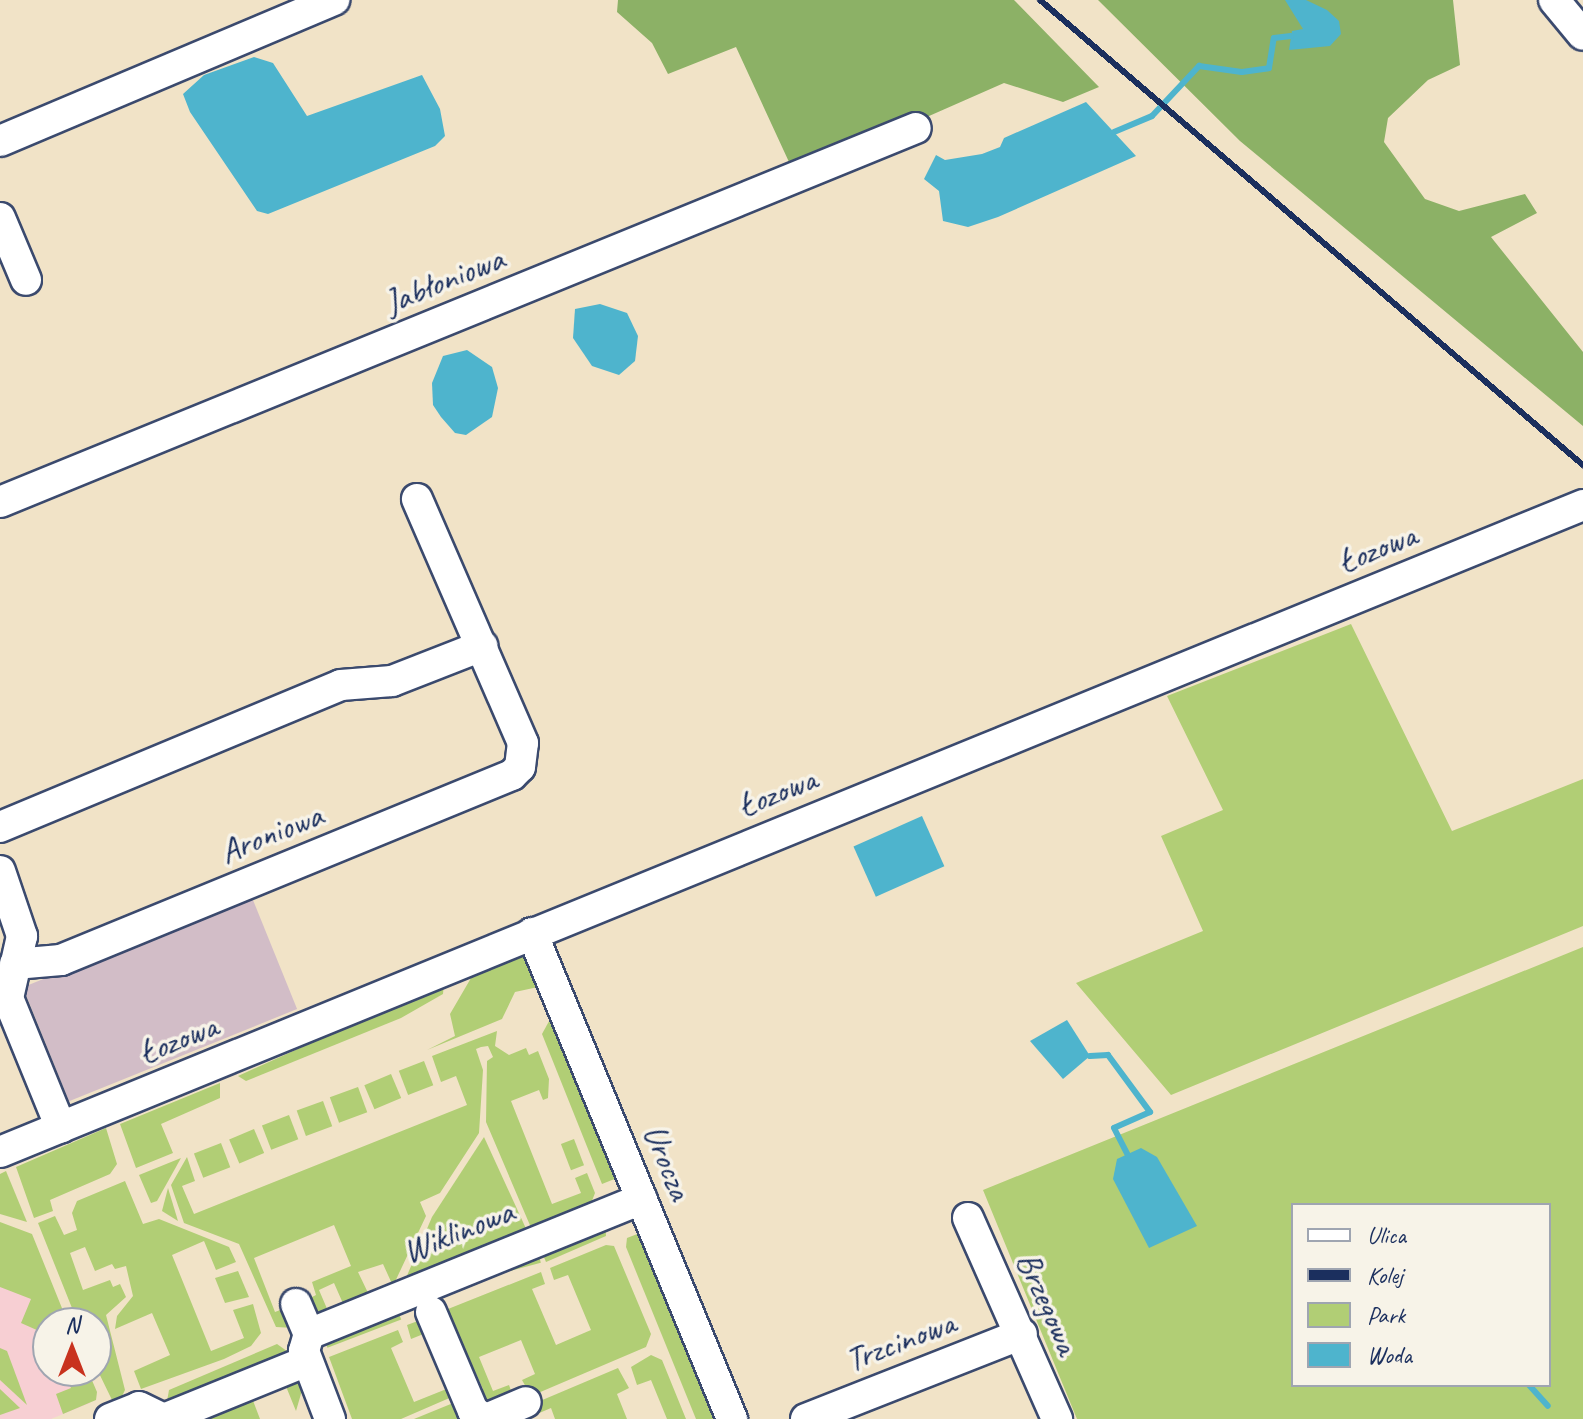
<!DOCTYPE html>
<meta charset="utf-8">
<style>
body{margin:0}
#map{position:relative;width:1583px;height:1419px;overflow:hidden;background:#f1e3c7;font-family:Caveat,sans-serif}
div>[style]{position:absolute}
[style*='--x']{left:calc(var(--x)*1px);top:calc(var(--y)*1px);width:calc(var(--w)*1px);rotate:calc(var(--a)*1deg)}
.built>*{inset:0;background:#f7cfd3}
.industrial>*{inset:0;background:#d2bdc7;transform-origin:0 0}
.green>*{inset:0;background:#b1ce75;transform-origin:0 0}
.forest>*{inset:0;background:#8cb166}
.water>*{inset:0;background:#4eb4cd;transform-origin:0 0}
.stream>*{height:6px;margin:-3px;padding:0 3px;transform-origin:3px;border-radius:3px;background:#4eb4cd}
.roads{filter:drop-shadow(2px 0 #3b4a6e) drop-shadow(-2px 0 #3b4a6e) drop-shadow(0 2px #3b4a6e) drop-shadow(0 -2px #3b4a6e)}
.minor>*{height:30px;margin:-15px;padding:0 15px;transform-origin:15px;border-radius:15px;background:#fff}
.rail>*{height:6px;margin:-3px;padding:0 3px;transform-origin:3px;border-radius:3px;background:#1b2f5e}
span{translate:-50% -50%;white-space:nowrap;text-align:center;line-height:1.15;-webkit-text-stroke:7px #f7f3e8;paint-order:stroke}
.street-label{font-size:34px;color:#1b2f5e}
.legend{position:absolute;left:1291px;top:1203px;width:260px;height:184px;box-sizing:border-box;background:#f7f3e8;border:2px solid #9fa5b1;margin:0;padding:10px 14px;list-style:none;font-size:24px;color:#1b2f5e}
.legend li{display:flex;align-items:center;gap:16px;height:40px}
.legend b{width:40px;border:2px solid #9fa5b1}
.north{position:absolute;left:32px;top:1307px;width:80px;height:80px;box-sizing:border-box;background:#f7f3e8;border:2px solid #9fa5b1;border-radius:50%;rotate:0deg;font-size:22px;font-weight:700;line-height:32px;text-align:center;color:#1b2f5e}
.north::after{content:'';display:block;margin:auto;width:28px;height:36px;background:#c8321e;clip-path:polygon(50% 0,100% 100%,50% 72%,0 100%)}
</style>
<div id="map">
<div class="built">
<i style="clip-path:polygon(0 1234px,48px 1323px,48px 1371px,84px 1371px,90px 1403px,51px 1419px,0 1419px)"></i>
</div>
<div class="industrial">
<i style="left:251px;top:895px;width:123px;height:246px;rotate:68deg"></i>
</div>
<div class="green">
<i style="clip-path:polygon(1351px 624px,1452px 831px,1583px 779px,1583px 926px,1171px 1095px,1076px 983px,1203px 931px,1161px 836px,1223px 810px,1167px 696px)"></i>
<i style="clip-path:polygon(evenodd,1583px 947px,1583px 1419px,1077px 1419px,983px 1190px,1583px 947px,1293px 1205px,1549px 1205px,1549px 1385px,1293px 1385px,1293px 1205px)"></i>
<i style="clip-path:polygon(516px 953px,528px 957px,538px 987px,515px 992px,502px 1019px,427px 1050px,455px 1036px,450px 1014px,478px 966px)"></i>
<i style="clip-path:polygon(444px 983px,443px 994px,401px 1018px,246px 1081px,238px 1076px)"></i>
<i style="clip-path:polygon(553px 1014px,622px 1176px,602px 1184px,542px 1034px)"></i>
<i style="clip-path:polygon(497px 1031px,495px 1046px,509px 1055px,526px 1048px,529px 1055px,538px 1051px,549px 1079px,548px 1098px,543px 1100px,539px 1090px,511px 1101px,552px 1204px,581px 1193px,575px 1178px,587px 1173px,595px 1193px,590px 1206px,532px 1230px,486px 1122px,487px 1061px,493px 1057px,488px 1046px,481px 1047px,476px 1049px,483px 1070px,479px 1133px,440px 1193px,420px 1202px,426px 1216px,393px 1286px,383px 1264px,358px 1272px,370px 1297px,345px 1308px,334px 1283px,319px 1290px,328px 1311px,315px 1321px,306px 1300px,316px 1295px,312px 1282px,351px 1266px,334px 1225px,254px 1258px,275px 1312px,288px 1307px,294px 1328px,276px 1327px,239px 1244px,184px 1223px,171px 1185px,187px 1157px,195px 1181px,182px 1186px,194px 1214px,467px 1105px,456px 1076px,441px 1082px,432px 1056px)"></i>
<i style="left:424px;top:1061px;width:26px;height:27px;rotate:69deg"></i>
<i style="left:391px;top:1074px;width:26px;height:29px;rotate:67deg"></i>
<i style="clip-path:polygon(220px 1083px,220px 1098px,161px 1124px,173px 1153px,136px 1168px,120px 1124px)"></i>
<i style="left:358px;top:1087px;width:27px;height:30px;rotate:70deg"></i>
<i style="left:323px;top:1101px;width:27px;height:28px;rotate:70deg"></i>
<i style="left:289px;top:1115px;width:26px;height:29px;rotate:69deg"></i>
<i style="clip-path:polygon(106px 1128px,117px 1164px,110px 1174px,50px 1200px,53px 1211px,34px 1218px,16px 1167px)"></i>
<i style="left:254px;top:1129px;width:26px;height:27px;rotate:67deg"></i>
<i style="clip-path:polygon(484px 1137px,528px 1233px,403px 1285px,432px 1217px)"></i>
<i style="left:574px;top:1139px;width:28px;height:14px;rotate:69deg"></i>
<i style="left:221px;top:1143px;width:26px;height:29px;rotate:69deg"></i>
<i style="clip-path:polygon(181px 1158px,157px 1201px,151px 1203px,139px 1175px)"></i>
<i style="clip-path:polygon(6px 1171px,27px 1222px,0 1214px,0 1174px)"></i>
<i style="clip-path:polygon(125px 1181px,143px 1224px,159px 1219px,229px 1247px,236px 1262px,216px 1270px,204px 1241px,172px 1255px,211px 1351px,244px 1338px,233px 1310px,253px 1304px,261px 1333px,251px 1346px,224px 1359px,141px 1389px,134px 1371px,170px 1355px,152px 1313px,115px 1329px,117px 1316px,133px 1296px,126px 1266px,115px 1269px,112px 1264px,95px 1271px,85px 1247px,70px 1253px,83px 1290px,110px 1280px,113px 1287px,120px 1284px,126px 1297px,106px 1315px,125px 1390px,120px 1400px,112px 1400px,96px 1367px,96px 1323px,78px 1323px,38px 1223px,55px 1216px,64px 1235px,77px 1230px,72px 1213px,77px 1201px)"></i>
<i style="clip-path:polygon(168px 1188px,178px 1221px,162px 1211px)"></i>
<i style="clip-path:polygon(605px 1221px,606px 1236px,546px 1262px,541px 1250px)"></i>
<i style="clip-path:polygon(0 1222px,32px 1234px,68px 1323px,48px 1323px,48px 1335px,21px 1323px,31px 1299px,0 1287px)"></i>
<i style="clip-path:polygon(645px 1231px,723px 1419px,696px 1419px,626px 1247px,627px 1238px)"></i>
<i style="clip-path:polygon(606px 1245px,614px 1246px,651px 1334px,646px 1347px,531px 1396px,522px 1380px,535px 1374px,521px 1340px,479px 1357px,493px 1391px,509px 1385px,515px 1402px,496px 1410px,473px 1395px,483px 1389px,472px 1365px,461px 1366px,438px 1313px,541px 1272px,545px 1284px,532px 1289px,556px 1345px,591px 1330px,568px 1275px,554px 1280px,550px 1268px)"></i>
<i style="left:538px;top:1252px;width:11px;height:149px;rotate:75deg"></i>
<i style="clip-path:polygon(238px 1271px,249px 1297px,225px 1303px,215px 1278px)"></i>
<i style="left:398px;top:1311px;width:9px;height:79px;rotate:69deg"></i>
<i style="clip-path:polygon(426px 1318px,461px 1393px,401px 1419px,352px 1419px,329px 1357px,398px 1330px,403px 1342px,391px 1348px,414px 1402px,449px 1388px,426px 1333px,411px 1339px,407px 1325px)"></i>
<i style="clip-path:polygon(277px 1344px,291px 1354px,166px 1407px,169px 1390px)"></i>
<i style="clip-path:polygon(0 1348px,7px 1351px,27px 1405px,0 1380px)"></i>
<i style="clip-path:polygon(651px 1355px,662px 1360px,686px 1419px,667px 1419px,651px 1380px,637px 1385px,631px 1367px)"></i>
<i style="clip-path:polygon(618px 1368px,629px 1388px,617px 1394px,627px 1419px,555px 1419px,551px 1408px,537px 1414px,540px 1401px)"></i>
<i style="clip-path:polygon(64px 1371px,88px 1371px,97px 1392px,96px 1400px,63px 1414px,56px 1394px,71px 1388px)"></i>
<i style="clip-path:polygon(293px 1377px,303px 1387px,296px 1411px,285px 1384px,252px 1398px,260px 1419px,180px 1419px)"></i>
<i style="clip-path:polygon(0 1389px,20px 1408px,0 1415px)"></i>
<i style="clip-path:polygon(463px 1399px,465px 1419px,414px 1419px)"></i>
</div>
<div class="forest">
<i style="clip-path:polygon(618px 0,1014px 0,1099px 87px,1063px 102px,1004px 83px,795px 175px,736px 47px,668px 74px,652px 43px,617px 12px)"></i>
<i style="clip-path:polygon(1098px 0,1453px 0,1460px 65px,1428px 80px,1388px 118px,1384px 142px,1425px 199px,1459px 211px,1525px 194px,1537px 213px,1491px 237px,1583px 352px,1583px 426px,1240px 141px)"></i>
</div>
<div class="water">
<i style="clip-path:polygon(1285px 0,1306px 0,1327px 10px,1339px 21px,1341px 34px,1330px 46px,1289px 50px,1292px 31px,1303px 29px)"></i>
<i style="clip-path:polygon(254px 57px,273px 63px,307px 116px,422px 75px,440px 109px,445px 136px,435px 146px,268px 214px,257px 211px,190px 112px,183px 94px,204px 75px)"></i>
<i style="clip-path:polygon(1086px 102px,1136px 156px,998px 217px,968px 227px,943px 221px,939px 191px,924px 179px,936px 155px,945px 160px,982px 154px,1000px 147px,1004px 138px)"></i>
<i style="clip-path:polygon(600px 304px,627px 313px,638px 336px,635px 361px,619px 375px,592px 366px,573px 338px,575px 309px)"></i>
<i style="clip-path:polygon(467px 350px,492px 367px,498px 388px,492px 417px,466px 435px,455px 433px,441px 417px,433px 405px,432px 383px,443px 356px)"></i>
<i style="left:922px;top:816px;width:55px;height:75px;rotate:66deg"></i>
<i style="clip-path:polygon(1067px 1020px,1090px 1056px,1063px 1079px,1030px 1041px)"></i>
<i style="clip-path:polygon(1141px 1148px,1157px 1157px,1197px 1226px,1149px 1248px,1113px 1179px,1117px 1159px)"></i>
</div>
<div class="stream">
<i style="--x:1114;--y:132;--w:41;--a:-22.8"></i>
<i style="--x:1152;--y:116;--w:69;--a:-46.8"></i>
<i style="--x:1199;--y:66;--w:43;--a:7.9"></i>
<i style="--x:1242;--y:72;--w:27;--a:-8"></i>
<i style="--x:1269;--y:68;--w:30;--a:-81"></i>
<i style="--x:1274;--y:38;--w:17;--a:-7"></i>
<i style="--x:1090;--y:1056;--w:18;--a:-3"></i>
<i style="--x:1108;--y:1055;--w:71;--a:53.6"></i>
<i style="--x:1150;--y:1112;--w:39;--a:156"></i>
<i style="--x:1114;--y:1128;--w:30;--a:63"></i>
<i style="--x:1529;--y:1385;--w:28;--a:48"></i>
</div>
<div class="roads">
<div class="minor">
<i style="--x:1554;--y:0;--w:45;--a:50.4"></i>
<i style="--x:0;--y:141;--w:363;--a:-22.9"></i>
<i style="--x:0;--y:218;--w:67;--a:67.2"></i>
<i style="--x:0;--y:502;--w:989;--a:-22.21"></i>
<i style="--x:0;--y:827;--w:369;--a:-22.6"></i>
<i style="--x:341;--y:685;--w:51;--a:-4.5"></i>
<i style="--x:392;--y:681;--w:97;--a:-21.3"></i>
<i style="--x:0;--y:871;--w:69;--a:71.3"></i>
<i style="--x:22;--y:936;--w:64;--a:102.7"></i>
<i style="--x:8;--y:998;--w:140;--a:67.8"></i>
<i style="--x:532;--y:933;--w:526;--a:67.63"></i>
<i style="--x:15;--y:964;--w:46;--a:-5"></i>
<i style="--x:61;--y:960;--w:487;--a:-22.3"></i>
<i style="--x:512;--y:775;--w:11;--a:-45"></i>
<i style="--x:520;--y:767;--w:24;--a:-83"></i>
<i style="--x:523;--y:743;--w:266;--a:-113.5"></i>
<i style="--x:0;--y:1152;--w:1710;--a:-22.23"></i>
<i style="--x:968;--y:1218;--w:220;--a:66.1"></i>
<i style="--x:296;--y:1304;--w:33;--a:67"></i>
<i style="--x:431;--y:1312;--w:108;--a:67"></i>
<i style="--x:473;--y:1411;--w:14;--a:34"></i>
<i style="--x:110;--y:1419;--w:31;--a:-22"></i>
<i style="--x:139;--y:1407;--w:28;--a:26"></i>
<i style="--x:164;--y:1419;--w:154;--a:-22.1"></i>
<i style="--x:330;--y:1419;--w:73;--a:-110.9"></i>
<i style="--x:304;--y:1351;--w:18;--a:-74"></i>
<i style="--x:309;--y:1334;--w:359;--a:-22.1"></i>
<i style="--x:486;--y:1419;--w:43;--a:-23"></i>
<i style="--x:806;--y:1419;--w:232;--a:-21.5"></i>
</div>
</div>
<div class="rail">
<i style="--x:1040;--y:0;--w:715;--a:40.58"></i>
</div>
<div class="street-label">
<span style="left:444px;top:280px;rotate:-22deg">Jabłoniowa</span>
<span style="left:1377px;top:548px;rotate:-22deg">Łozowa</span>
<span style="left:777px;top:792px;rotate:-22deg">Łozowa</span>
<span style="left:271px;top:833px;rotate:-22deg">Aroniowa</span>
<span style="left:178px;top:1039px;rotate:-22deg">Łozowa</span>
<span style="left:668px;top:1162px;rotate:68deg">Urocza</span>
<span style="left:458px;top:1231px;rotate:-22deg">Wiklinowa</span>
<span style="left:1048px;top:1303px;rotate:66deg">Brzegowa</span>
<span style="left:900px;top:1341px;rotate:-21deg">Trzcinowa</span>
</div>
<ul class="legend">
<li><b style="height:10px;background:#fff"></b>Ulica</li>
<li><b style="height:10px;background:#1b2f5e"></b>Kolej</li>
<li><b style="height:22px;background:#b1ce75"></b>Park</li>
<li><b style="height:22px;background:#4eb4cd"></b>Woda</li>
</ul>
<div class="north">N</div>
</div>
